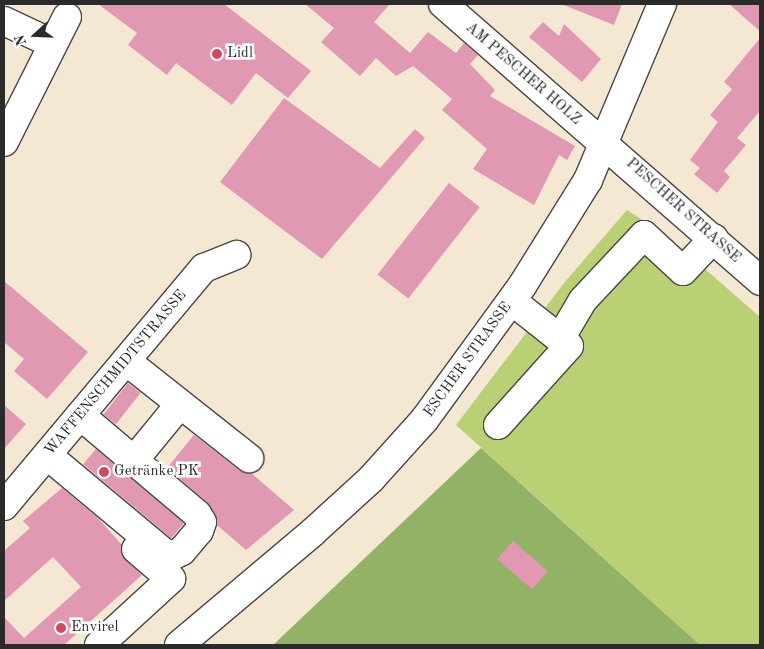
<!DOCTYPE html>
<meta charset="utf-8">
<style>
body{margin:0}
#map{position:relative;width:764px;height:649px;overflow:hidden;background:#f5e8d3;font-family:"Old Standard TT",serif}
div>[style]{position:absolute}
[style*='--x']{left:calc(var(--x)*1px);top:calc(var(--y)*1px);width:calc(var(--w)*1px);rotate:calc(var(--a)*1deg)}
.green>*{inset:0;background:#b9d075}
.forest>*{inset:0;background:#92b266}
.building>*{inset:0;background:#e198b2;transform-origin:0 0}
.roads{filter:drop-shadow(1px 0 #494744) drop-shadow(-1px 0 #494744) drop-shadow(0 1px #494744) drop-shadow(0 -1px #494744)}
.minor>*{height:28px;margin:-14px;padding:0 14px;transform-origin:14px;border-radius:14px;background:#fff}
.major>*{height:28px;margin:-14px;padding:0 14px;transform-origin:14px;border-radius:14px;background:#fff}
.dots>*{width:14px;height:14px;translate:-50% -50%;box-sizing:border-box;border:2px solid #fff;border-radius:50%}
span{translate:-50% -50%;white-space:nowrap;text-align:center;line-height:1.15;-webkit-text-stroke:5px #fff;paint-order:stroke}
.poi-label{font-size:15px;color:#2b2b2b}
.left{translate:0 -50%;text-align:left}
.street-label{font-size:15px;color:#2b2b2b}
.frame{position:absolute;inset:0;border:5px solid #2b2b2b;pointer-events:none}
.north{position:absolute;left:10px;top:10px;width:50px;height:50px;-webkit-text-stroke:4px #fff;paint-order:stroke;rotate:250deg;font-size:14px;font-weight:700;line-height:20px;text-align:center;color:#2b2b2b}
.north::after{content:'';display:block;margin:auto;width:18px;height:22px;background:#2b2b2b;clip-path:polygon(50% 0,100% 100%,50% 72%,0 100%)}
</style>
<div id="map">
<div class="green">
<i style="clip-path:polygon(627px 210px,666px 235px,760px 317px,760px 645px,700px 645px,456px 425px,564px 283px)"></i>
</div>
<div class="forest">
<i style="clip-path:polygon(481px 448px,700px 645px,273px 645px)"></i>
</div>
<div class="building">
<i style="clip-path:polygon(98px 4px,224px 4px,311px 71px,288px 98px,256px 73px,232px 105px,176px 63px,167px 75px,128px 45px,137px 33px)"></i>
<i style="clip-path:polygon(305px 4px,390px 4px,374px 22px,410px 53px,428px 32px,456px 53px,464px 43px,478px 55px,470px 64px,495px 90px,490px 96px,575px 146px,567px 160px,559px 155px,534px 205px,473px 169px,487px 149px,442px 110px,452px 99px,413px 66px,396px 76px,376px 58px,360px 76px,321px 42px,334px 28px)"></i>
<i style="clip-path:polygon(561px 4px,622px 4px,614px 25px)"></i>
<i style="clip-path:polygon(729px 4px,760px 4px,760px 31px,746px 19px)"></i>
<i style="clip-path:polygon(543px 22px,559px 36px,564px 24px,601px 59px,582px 82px,529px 37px)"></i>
<i style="clip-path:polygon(760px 38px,760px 111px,737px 138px,746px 145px,724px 171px,730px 177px,717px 193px,694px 174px,700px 168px,690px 160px,718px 122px,710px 115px,732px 89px,724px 82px)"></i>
<i style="clip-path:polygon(284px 98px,380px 168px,415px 129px,425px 138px,322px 259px,220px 182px)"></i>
<i style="left:449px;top:183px;width:39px;height:116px;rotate:38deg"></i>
<i style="clip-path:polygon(4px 281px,88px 352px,47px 399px,14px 371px,24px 359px,4px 342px)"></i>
<i style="left:128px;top:383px;width:16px;height:40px;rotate:38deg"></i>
<i style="clip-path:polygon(4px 405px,26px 424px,4px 449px)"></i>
<i style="clip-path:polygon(194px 435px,239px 470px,251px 473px,294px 510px,246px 550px,217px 525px,207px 502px,167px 468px)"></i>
<i style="left:96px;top:449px;width:115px;height:20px;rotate:40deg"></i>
<i style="clip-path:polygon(62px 488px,98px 518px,121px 544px,126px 560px,142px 575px,64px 645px,4px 645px,4px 617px,24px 638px,81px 587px,53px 557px,4px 601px,4px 551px,30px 528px,23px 521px)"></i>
<i style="left:513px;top:541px;width:46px;height:24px;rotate:41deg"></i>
</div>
<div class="roads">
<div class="minor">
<i style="--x:443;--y:4;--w:421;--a:41.1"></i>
<i style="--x:4;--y:21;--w:54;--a:25.1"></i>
<i style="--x:4;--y:142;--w:140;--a:-63.3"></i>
<i style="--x:560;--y:339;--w:45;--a:-59.5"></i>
<i style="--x:583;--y:300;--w:89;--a:-46.8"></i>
<i style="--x:644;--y:235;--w:53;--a:42.7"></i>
<i style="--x:683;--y:271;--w:45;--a:-46.8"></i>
<i style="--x:126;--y:361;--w:157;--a:38.3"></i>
<i style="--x:498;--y:425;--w:106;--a:-48.1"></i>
<i style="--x:569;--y:346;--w:73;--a:-141.7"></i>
<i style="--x:47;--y:455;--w:151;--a:39.9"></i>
<i style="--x:163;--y:552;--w:10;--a:24"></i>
<i style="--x:172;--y:556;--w:11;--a:-27"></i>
<i style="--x:182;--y:551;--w:26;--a:-50"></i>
<i style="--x:199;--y:531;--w:9;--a:-72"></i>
<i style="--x:202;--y:522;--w:9;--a:-122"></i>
<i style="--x:197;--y:514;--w:153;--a:-139.8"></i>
<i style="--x:135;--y:459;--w:71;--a:-50.7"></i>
<i style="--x:4;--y:506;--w:311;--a:-50"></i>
<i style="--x:204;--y:268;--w:35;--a:-22"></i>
<i style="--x:99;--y:645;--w:98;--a:-42.5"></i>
<i style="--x:171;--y:579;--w:46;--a:-139.4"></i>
</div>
<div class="major">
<i style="--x:179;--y:645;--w:175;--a:-40.1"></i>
<i style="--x:313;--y:532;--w:79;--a:-42.4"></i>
<i style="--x:371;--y:479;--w:81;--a:-48"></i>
<i style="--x:425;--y:419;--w:165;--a:-53.9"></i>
<i style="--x:522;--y:286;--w:125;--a:-58.1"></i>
<i style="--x:588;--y:180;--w:191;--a:-67.2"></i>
</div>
</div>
<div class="dots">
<i style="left:217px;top:54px;background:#d1495b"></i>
<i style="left:104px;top:472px;background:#d1495b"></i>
<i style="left:61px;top:628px;background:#d1495b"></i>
</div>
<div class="poi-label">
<span class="left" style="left:227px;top:54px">Lidl</span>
<span class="left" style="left:114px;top:472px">Getränke PK</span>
<span class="left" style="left:71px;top:628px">Envirel</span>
</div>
<div class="street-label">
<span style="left:523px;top:74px;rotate:41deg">AM PESCHER HOLZ</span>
<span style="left:683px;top:211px;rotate:42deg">PESCHER STRASSE</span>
<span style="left:468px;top:360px;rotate:-54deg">ESCHER STRASSE</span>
<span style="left:116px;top:373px;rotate:-50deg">WAFFENSCHMIDTSTRASSE</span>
</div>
<div class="frame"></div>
<div class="north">N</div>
</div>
